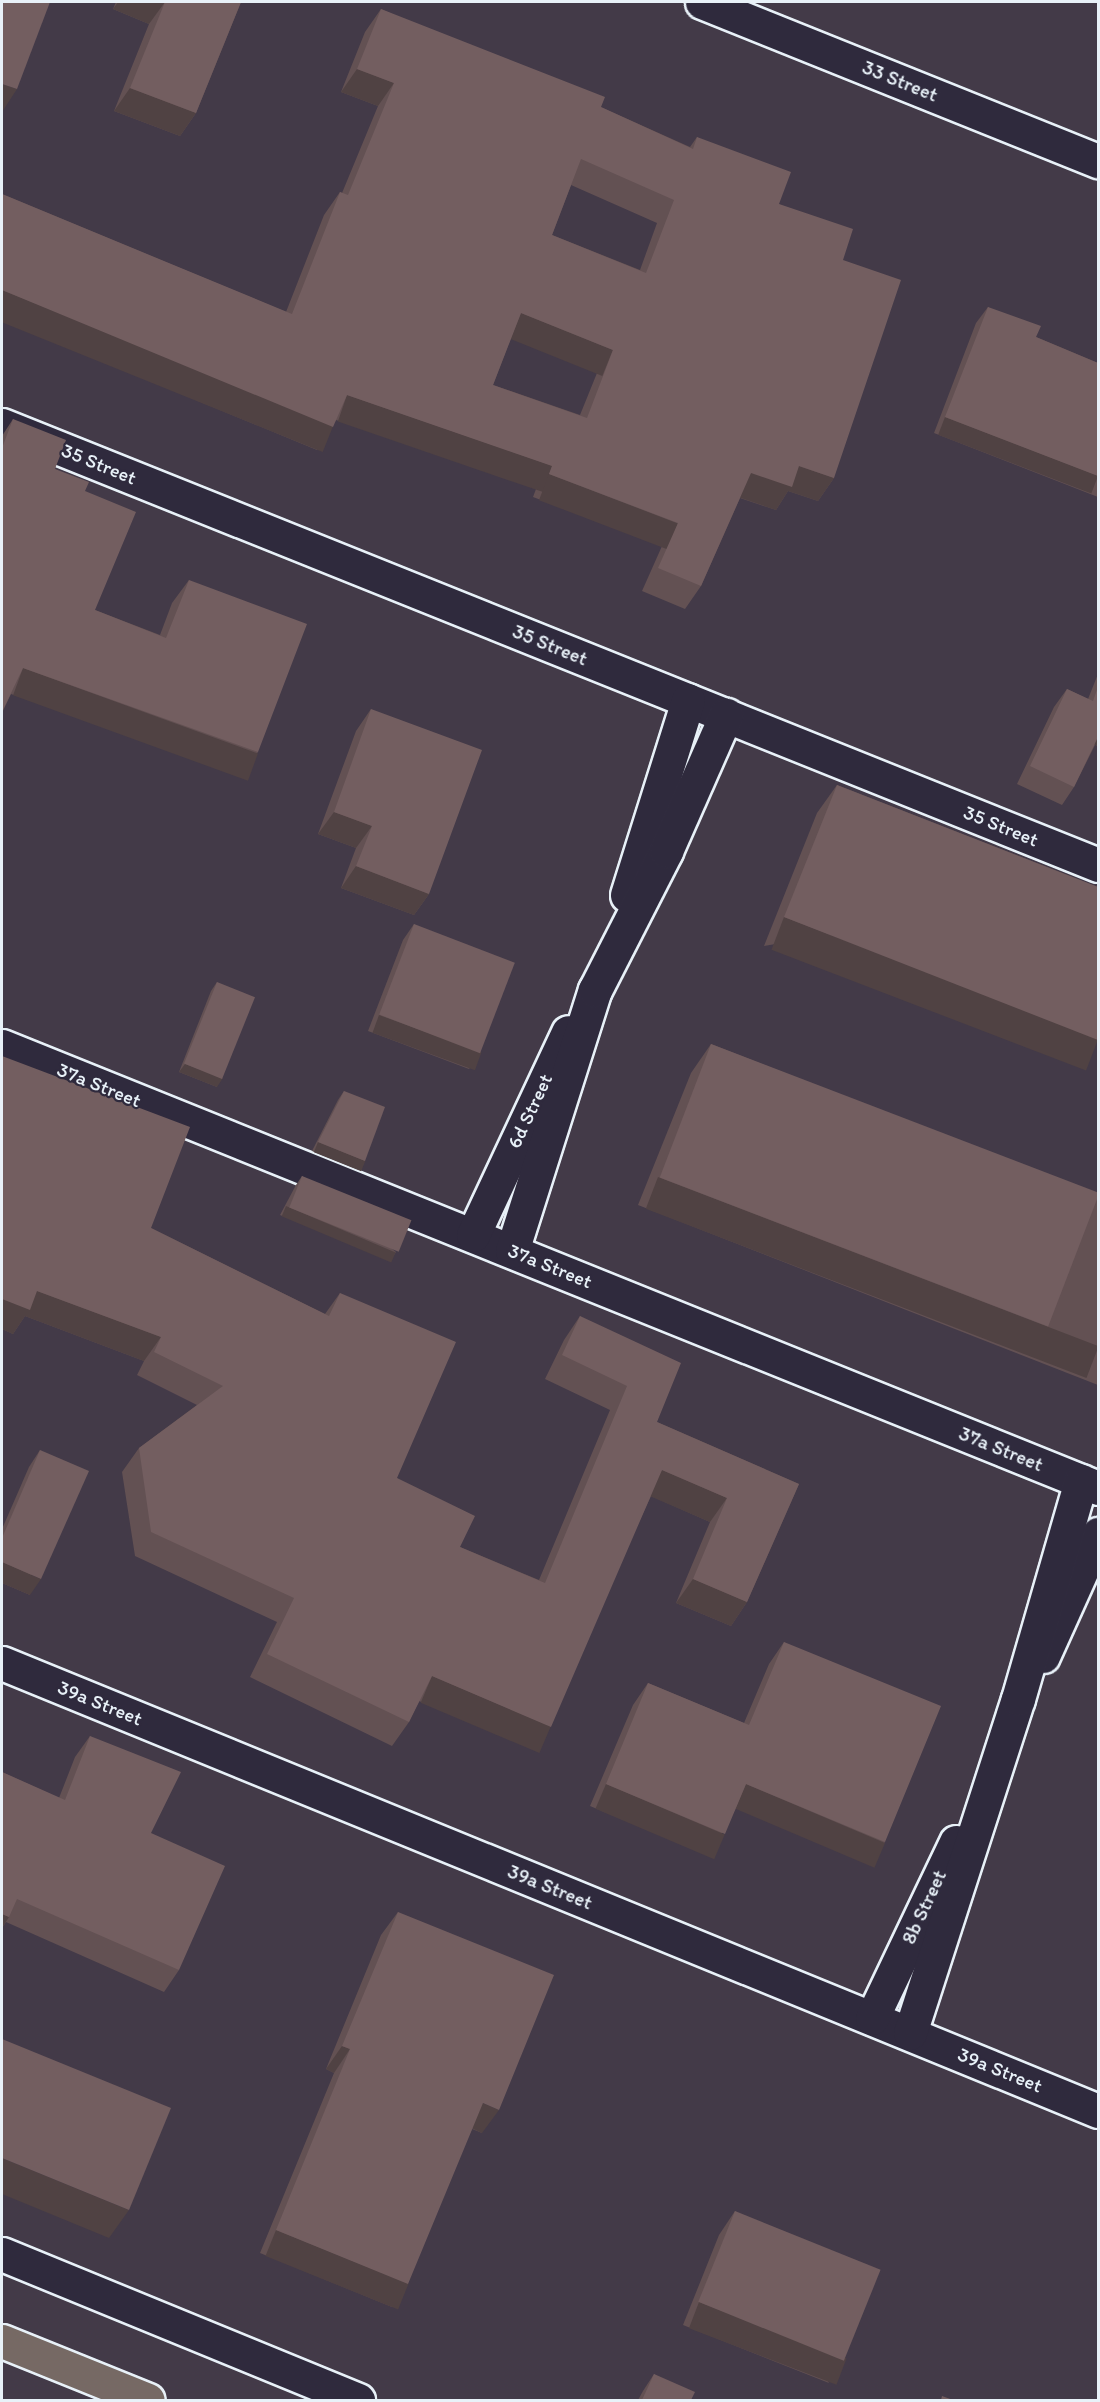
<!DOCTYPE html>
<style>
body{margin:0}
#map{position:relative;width:1100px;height:2402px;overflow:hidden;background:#433a48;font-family:Itim,sans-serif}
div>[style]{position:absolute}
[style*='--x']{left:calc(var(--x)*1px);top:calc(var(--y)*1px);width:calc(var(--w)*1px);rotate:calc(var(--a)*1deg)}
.roads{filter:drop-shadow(2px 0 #e8f1f8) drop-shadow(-2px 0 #e8f1f8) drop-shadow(0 2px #e8f1f8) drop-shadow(0 -2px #e8f1f8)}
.minor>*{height:33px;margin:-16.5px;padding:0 16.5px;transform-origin:16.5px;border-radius:16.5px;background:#2f2a3d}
.major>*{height:33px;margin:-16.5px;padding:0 16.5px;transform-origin:16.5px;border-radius:16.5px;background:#766964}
.wall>*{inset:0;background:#635153}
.shaded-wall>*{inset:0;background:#504243;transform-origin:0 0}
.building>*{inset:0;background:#735e60;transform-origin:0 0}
span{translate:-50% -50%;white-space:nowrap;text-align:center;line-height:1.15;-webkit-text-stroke:4.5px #2f2a3d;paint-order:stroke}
.street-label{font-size:20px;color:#e8f1f8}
.frame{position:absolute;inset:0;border:3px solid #e8f1f8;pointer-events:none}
</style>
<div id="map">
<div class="roads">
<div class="minor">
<i style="--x:702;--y:2;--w:427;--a:21.9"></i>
<i style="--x:2;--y:425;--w:1181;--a:21.87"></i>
<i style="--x:627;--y:895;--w:204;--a:-72.6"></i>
<i style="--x:2;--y:1046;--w:1182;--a:21.96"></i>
<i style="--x:473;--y:1235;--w:224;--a:-64.9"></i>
<i style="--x:512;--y:1251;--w:274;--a:-72.4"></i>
<i style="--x:595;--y:990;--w:156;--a:-62.9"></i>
<i style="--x:666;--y:851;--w:149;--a:-66.2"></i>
<i style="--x:1043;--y:1656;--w:134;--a:-65.7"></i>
<i style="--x:2;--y:1663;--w:1184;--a:22.23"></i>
<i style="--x:872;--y:2018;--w:195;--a:-64.5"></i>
<i style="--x:910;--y:2033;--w:351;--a:-72.1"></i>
<i style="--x:1018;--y:1699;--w:227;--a:-73.9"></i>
<i style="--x:2;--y:2254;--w:385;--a:22.3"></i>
</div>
<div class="major">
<i style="--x:2;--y:2341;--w:157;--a:22"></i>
</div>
</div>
<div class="wall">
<i style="clip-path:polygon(116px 2px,241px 2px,196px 113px,180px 136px,114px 111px,149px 24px,113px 9px)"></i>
<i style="clip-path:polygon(evenodd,381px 9px,690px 147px,697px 137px,779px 204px,843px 260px,834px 478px,818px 501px,788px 491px,776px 510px,740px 498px,701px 586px,685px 609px,642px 591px,662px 546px,533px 497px,536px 489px,336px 420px,317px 450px,2px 320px,2px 194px,286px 312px,324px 215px,340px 192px,342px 193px,378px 106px,341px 92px,365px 32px,381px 9px,571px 185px,657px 223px,640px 270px,552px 235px,571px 185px,381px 9px,511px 338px,597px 373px,580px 415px,493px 385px,511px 338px)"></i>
<i style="clip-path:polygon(988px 307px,1036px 337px,1098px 363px,1098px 497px,934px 433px,976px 323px)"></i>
<i style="clip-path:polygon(13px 419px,55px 469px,85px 491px,95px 610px,160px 635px,172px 603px,189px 580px,258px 752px,242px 776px,11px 694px,2px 713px,2px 436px)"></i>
<i style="clip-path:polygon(1098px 674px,1098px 746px,1095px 745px,1074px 787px,1062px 805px,1017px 784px,1054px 707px,1067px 689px,1088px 699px)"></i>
<i style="clip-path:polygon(371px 709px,429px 894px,414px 915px,341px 888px,356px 848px,318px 834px,356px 731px)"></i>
<i style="clip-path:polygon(837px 785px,1098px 887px,764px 946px,817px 813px)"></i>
<i style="clip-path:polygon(414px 924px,481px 1053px,469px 1069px,368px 1031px,403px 940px)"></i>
<i style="clip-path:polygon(217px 982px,217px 1087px,179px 1072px,211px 991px)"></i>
<i style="clip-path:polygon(711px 1044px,1098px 1196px,1098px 1385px,638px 1205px,691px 1073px)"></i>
<i style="clip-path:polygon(2px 1056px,151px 1228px,325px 1314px,340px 1293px,397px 1478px,460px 1547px,539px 1580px,610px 1410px,545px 1379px,564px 1340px,580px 1316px,657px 1422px,799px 1484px,747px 1602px,731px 1626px,676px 1603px,710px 1522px,651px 1496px,534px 1750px,419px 1701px,409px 1722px,392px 1746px,250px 1677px,277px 1622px,135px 1556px,122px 1472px,139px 1448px,197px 1405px,137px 1375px,144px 1361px,25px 1316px,13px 1334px,2px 1329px)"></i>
<i style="clip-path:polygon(344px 1091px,365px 1161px,359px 1170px,312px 1151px,338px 1100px)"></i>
<i style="clip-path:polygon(302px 1176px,396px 1252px,390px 1261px,280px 1215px,296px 1185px)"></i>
<i style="clip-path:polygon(40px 1450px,30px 1595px,2px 1583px,2px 1529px,29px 1467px)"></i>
<i style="clip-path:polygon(784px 1642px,885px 1842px,870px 1863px,736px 1808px,709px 1856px,590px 1806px,633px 1705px,648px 1683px,744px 1723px,769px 1664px)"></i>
<i style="clip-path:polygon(90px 1736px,151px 1833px,179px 1970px,164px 1992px,6px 1922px,2px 1928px,2px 1772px,59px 1798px,75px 1757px)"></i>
<i style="clip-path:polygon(398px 1912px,482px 2133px,472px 2129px,392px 2307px,260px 2253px,334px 2073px,326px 2069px,381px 1935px)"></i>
<i style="clip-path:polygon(735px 2211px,829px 2383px,683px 2325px,719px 2235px)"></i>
<i style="clip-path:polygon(654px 2374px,691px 2400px,638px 2400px,643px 2391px)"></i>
</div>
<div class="shaded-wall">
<i style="clip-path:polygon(118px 2px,165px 2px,149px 24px,113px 9px)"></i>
<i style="clip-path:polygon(357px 69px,394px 83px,378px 106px,341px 92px)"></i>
<i style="clip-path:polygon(2px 84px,17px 89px,2px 112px)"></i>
<i style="clip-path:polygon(130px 88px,196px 113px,180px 136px,114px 111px)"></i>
<i style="left:2px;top:290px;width:358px;height:30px;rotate:22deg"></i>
<i style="left:521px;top:313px;width:99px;height:28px;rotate:22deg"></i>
<i style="left:347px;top:395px;width:217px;height:28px;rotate:19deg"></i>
<i style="left:945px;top:417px;width:164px;height:19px;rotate:21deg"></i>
<i style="clip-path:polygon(799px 466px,834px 478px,818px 501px,788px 491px,776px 510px,735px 496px,751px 473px)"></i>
<i style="left:549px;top:474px;width:138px;height:28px;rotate:21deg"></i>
<i style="left:23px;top:668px;width:250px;height:29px;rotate:20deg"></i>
<i style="clip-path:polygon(1098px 733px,1098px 746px,1091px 743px)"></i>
<i style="clip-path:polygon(334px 812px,372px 826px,356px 848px,318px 834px)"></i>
<i style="clip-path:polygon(356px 866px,429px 894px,414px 915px,341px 888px)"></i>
<i style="left:784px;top:917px;width:337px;height:35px;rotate:21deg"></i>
<i style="left:379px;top:1015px;width:109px;height:19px;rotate:20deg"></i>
<i style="clip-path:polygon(185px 1064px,223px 1078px,217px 1087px,179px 1072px)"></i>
<i style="left:318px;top:1142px;width:51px;height:11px;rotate:22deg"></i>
<i style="left:658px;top:1177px;width:472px;height:34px;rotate:21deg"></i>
<i style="left:286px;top:1206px;width:119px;height:11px;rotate:23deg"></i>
<i style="clip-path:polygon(37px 1291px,161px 1337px,144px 1361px,25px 1316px,13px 1334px,2px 1329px,2px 1299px)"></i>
<i style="clip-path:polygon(662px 1470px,727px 1498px,710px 1522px,645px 1494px)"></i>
<i style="clip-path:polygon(2px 1562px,41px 1579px,30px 1595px,2px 1583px)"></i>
<i style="clip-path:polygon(693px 1579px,747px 1602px,731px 1626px,676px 1603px)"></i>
<i style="left:432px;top:1676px;width:129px;height:29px;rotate:23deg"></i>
<i style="left:606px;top:1784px;width:129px;height:27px;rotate:23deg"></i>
<i style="left:746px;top:1784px;width:151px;height:27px;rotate:23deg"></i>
<i style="clip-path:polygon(2px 1914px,9px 1917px,2px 1928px)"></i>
<i style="clip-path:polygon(342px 2046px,350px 2049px,334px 2073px,326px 2069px)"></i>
<i style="clip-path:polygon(483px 2103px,499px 2110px,482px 2133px,467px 2126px)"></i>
<i style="clip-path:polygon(2px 2158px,129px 2210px,109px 2238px,2px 2194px)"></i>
<i style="left:276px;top:2230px;width:143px;height:28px;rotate:22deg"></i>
<i style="left:699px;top:2302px;width:158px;height:28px;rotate:21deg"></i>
</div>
<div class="building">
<i style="clip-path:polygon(2px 2px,50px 2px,17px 89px,2px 84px)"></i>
<i style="clip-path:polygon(165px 2px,241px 2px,196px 113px,130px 88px)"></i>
<i style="clip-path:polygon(evenodd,381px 9px,605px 97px,601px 107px,693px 149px,697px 137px,791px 172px,779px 204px,853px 229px,843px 260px,901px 280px,834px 478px,799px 466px,792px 487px,751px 473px,701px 586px,658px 568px,678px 523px,549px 474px,552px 466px,347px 395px,333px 427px,2px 290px,2px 194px,292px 314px,340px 192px,348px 195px,394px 83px,357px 69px,381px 9px,581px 159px,674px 200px,646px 273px,552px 235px,581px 159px,381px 9px,521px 313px,613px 350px,587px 418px,493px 385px,521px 313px)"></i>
<i style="clip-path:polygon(988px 307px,1041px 326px,1036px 337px,1098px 363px,1098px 476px,945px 417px)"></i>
<i style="clip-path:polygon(13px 419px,66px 440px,55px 469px,89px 482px,85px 491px,136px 512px,95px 610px,166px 638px,189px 580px,307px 624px,258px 752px,23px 668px,2px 712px,2px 448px)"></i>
<i style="clip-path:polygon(1098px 687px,1098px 737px,1074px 787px,1030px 766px,1067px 689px,1093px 701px)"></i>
<i style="clip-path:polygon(371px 709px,482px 750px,429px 894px,356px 866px,372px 826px,334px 812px)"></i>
<i style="clip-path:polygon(837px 785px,1098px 887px,1098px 1040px,784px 917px)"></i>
<i style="left:414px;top:924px;width:108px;height:97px;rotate:21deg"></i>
<i style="left:217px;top:982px;width:41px;height:88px;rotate:22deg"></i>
<i style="left:711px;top:1044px;width:416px;height:143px;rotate:21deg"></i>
<i style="clip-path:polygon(2px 1056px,190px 1127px,151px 1228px,329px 1316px,340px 1293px,456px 1342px,397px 1478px,475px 1516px,460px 1547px,545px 1583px,627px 1386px,562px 1355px,580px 1316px,681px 1363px,657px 1422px,799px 1484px,747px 1602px,693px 1579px,727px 1498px,662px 1470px,551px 1727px,432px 1676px,409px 1722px,267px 1654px,294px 1598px,151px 1532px,139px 1448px,223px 1386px,154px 1352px,161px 1337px,37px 1291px,30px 1310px,2px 1299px)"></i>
<i style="clip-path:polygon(344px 1091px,385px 1107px,365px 1161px,318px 1142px)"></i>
<i style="left:302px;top:1176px;width:118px;height:34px;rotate:22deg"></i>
<i style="clip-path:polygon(40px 1450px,89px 1471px,41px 1579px,2px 1562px,2px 1538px)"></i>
<i style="clip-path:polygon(784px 1642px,941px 1706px,885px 1842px,746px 1784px,725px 1834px,606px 1784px,648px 1683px,749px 1725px)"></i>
<i style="clip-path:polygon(90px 1736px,181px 1772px,151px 1833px,225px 1866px,179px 1970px,17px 1899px,9px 1917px,2px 1914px,2px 1772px,65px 1800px)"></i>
<i style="clip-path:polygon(398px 1912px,554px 1975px,499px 2110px,483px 2103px,408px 2284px,276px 2230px,350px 2049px,342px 2046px)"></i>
<i style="clip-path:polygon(2px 2039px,171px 2108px,129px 2210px,2px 2158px)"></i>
<i style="left:735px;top:2211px;width:157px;height:98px;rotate:22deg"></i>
<i style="clip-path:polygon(654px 2374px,695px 2392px,691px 2400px,642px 2400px)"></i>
<i style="clip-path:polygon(942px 2396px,953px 2400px,941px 2400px)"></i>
</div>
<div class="street-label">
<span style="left:900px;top:81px;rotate:22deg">33 Street</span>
<span style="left:99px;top:464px;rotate:22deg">35 Street</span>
<span style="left:550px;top:645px;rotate:22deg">35 Street</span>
<span style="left:1001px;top:826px;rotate:22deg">35 Street</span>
<span style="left:99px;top:1085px;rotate:22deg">37a Street</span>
<span style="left:530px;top:1111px;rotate:-65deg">6d Street</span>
<span style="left:550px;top:1266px;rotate:22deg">37a Street</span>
<span style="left:1001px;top:1449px;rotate:22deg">37a Street</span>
<span style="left:100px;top:1703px;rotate:22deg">39a Street</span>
<span style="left:550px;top:1887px;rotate:22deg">39a Street</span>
<span style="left:924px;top:1907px;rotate:-65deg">8b Street</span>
<span style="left:1000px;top:2070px;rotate:22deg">39a Street</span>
</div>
<div class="frame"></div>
</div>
